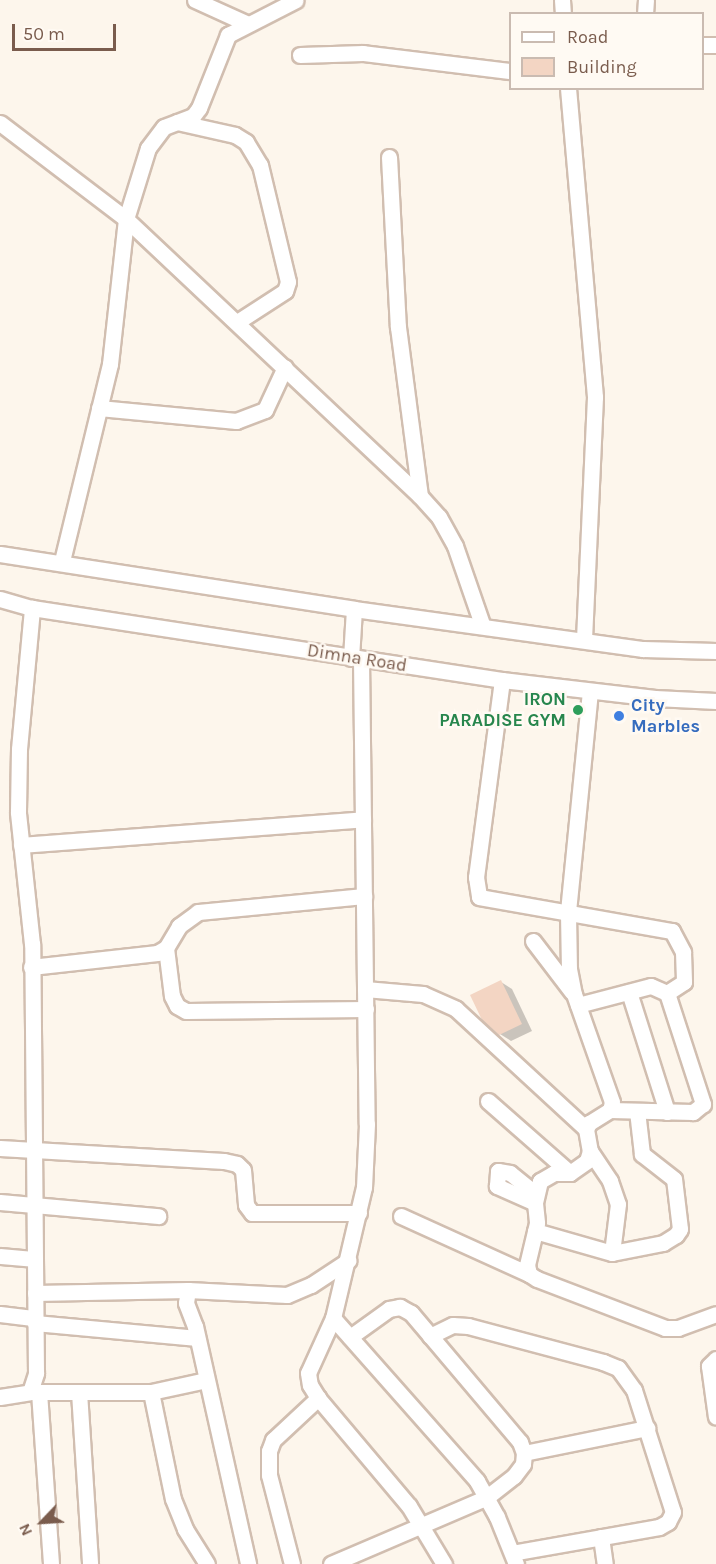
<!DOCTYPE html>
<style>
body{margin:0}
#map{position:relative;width:716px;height:1564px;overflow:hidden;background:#fdf6ec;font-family:Karla,sans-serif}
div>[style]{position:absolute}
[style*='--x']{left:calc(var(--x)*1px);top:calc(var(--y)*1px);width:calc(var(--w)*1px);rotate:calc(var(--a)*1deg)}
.shadow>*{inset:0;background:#0003}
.building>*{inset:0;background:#f3d5c3}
.roads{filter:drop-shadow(2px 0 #d1beb0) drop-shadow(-2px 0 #d1beb0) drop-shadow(0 2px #d1beb0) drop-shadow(0 -2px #d1beb0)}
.minor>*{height:15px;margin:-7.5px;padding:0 7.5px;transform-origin:7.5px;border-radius:7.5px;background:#fff}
.dots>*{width:16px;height:16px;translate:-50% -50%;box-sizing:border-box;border:3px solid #fffaf3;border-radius:50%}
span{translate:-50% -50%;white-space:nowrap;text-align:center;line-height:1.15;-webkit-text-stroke:5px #fffaf3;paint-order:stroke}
.street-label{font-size:18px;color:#7a5c4d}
.leisure-label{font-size:18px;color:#27864d;font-weight:700}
.right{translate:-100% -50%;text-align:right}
.shop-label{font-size:18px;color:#366cbe;font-weight:700}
.left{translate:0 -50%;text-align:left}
.legend{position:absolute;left:509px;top:12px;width:195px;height:78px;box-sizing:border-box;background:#fffaf3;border:2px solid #cabbb1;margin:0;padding:8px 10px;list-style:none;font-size:18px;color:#7a5c4d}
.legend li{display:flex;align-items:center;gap:12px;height:30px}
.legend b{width:30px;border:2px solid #cabbb1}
.north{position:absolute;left:12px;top:1492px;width:60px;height:60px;-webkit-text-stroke:4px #fffaf3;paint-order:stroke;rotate:245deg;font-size:16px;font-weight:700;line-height:24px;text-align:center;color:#7a5c4d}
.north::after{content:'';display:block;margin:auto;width:21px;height:27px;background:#7a5c4d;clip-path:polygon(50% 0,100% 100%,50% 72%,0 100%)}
.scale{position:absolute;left:12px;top:24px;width:104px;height:27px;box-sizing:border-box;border:3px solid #7a5c4d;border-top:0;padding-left:8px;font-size:18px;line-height:21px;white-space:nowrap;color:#7a5c4d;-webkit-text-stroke:4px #fffaf3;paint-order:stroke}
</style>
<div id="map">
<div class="shadow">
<i style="clip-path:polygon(501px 982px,512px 989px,532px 1031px,511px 1041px,500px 1034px)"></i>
</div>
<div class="building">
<i style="clip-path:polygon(501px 980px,522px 1024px,499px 1035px,482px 1020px,470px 995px)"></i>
</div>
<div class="roads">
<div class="minor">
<i style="--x:195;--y:0;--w:56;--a:24.3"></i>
<i style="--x:562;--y:0;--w:14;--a:86"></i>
<i style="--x:645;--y:14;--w:14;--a:-86"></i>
<i style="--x:702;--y:45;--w:14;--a:0"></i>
<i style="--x:300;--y:55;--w:63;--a:-1.8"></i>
<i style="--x:363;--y:53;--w:148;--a:7"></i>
<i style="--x:568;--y:88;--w:310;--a:85"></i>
<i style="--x:595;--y:397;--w:241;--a:92.6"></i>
<i style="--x:177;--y:122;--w:59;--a:12.6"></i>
<i style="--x:235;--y:135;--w:13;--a:32"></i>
<i style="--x:246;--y:142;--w:27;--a:59"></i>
<i style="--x:260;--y:165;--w:120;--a:76.5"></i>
<i style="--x:288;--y:282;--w:9;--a:108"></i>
<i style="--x:285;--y:291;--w:57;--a:147.1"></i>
<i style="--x:0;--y:123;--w:158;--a:37.3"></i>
<i style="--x:126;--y:219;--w:404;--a:43.3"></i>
<i style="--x:420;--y:496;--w:28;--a:48"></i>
<i style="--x:439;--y:517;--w:33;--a:61"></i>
<i style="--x:455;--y:546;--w:83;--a:70.9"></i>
<i style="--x:389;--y:157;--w:170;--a:87"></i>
<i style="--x:398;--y:327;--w:170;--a:82.6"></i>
<i style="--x:99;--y:408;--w:138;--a:5.4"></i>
<i style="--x:236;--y:421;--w:31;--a:-21"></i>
<i style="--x:265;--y:410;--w:47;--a:-65.1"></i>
<i style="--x:0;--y:554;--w:358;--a:8.8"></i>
<i style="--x:354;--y:609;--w:292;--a:7.9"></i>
<i style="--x:643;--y:649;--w:73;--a:1.6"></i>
<i style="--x:62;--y:561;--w:203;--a:-76.3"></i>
<i style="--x:110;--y:364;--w:146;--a:-83.7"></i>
<i style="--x:126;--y:219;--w:74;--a:-72.8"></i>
<i style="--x:148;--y:148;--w:26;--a:-53"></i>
<i style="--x:164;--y:127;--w:31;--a:-21"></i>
<i style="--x:193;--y:116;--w:10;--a:-53"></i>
<i style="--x:199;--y:108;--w:79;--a:-68.3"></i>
<i style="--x:228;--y:35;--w:76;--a:-27.2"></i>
<i style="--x:0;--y:599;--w:33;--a:16"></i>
<i style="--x:32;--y:608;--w:475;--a:8.7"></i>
<i style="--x:502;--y:680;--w:154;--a:6.7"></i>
<i style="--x:655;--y:698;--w:61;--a:2.8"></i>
<i style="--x:351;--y:658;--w:49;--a:-86.5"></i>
<i style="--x:361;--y:659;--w:465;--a:89.3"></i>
<i style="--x:367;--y:1124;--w:63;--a:92.7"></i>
<i style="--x:364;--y:1187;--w:135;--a:103.3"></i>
<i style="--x:333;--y:1318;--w:60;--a:114.4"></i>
<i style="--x:308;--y:1373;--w:12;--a:81"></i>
<i style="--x:310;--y:1385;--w:15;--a:58"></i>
<i style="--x:318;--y:1398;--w:141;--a:49.9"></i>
<i style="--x:409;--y:1506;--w:68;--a:58.9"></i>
<i style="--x:502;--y:680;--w:199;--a:97.5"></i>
<i style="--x:476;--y:877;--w:20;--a:81"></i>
<i style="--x:479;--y:897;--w:196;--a:10"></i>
<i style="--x:672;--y:931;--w:24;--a:62"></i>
<i style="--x:683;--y:952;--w:30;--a:88"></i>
<i style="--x:684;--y:982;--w:20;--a:147"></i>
<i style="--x:590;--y:691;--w:223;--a:95.7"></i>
<i style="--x:568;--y:913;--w:56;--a:89"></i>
<i style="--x:569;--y:969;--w:25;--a:79"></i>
<i style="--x:574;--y:994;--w:114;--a:70.6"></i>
<i style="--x:612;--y:1102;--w:8;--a:104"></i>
<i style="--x:610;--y:1110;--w:25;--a:148"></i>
<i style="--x:589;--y:1123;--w:7;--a:117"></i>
<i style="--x:586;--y:1129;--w:22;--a:80"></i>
<i style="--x:590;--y:1151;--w:10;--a:107"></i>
<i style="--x:587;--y:1161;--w:21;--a:145"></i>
<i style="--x:570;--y:1173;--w:16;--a:180"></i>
<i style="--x:554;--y:1173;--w:16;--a:150"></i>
<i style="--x:540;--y:1181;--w:23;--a:103"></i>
<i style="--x:535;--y:1203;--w:20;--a:84"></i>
<i style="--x:537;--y:1223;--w:43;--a:103.4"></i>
<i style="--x:527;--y:1265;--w:9;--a:77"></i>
<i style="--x:529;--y:1274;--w:9;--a:32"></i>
<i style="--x:537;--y:1279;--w:137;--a:20.9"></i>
<i style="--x:665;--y:1328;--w:13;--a:0"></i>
<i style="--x:678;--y:1328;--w:40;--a:-20.2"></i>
<i style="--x:21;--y:845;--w:343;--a:-4.3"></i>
<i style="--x:533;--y:941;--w:64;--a:52.6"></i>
<i style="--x:166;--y:948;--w:48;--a:82.9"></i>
<i style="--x:172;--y:996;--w:11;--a:63"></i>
<i style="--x:177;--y:1006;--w:10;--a:29"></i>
<i style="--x:186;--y:1011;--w:180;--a:-0.6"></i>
<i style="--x:31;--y:967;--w:127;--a:-6.3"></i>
<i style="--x:157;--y:953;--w:10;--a:-29"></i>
<i style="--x:166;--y:948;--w:26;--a:-59"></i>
<i style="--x:179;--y:926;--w:24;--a:-36"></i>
<i style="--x:198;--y:912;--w:167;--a:-5.5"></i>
<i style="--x:365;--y:989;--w:58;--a:4.9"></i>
<i style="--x:423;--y:994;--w:36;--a:24"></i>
<i style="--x:456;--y:1009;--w:177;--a:42.7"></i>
<i style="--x:629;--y:992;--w:126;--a:72.4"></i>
<i style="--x:578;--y:1005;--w:75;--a:-14.6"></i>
<i style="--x:651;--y:986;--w:17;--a:24"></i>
<i style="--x:667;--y:993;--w:117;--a:72"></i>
<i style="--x:703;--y:1104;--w:13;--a:141"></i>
<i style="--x:693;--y:1112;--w:83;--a:-178.6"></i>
<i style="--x:488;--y:1101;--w:109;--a:41.3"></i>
<i style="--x:0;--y:1148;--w:224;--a:3.3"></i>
<i style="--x:224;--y:1161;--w:13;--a:13"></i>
<i style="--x:237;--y:1164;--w:8;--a:45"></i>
<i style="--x:243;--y:1170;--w:35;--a:85"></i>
<i style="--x:246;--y:1205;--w:10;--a:53"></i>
<i style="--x:252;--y:1213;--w:107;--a:0"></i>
<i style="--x:590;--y:1151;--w:36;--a:56"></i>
<i style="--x:610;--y:1181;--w:24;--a:71"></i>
<i style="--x:618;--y:1204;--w:49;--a:97"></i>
<i style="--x:0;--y:1202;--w:159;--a:5.1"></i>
<i style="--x:535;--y:1203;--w:42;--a:-155.9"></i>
<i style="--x:497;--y:1186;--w:15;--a:-86"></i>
<i style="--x:498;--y:1171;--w:12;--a:9"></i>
<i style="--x:510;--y:1173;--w:33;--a:39"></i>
<i style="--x:401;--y:1216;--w:141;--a:24.4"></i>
<i style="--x:535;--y:1231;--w:80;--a:15.9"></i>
<i style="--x:612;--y:1253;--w:52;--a:-11.1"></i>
<i style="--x:663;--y:1243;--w:15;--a:-32"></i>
<i style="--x:676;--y:1235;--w:7;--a:-56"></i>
<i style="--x:680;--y:1229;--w:50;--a:-96.8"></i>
<i style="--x:674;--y:1179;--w:41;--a:-142"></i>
<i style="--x:642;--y:1154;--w:43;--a:-96.6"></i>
<i style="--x:0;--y:1256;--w:34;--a:5"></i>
<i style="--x:188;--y:1290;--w:99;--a:2.9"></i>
<i style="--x:287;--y:1295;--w:26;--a:-23"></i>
<i style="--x:311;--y:1285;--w:45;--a:-33.3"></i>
<i style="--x:35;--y:1293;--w:153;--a:-1.1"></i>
<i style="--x:188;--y:1290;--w:13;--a:99"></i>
<i style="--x:186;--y:1303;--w:25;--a:69"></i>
<i style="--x:195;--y:1326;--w:244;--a:77.4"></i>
<i style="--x:0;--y:1314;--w:35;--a:7"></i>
<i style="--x:333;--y:1318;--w:217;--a:48.5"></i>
<i style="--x:477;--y:1481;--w:41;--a:60.9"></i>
<i style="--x:497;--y:1517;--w:51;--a:68"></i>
<i style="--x:35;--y:1323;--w:163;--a:5.3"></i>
<i style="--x:430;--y:1336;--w:25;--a:-26"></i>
<i style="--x:453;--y:1325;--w:15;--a:4"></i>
<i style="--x:468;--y:1326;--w:140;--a:14.9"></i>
<i style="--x:603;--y:1362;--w:16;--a:22"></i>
<i style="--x:618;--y:1368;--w:27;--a:54"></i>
<i style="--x:634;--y:1390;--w:128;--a:72.3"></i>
<i style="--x:673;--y:1512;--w:11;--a:117"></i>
<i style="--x:668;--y:1522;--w:10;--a:151"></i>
<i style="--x:659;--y:1527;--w:149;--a:170"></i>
<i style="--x:716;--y:1359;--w:10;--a:135"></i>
<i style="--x:709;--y:1366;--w:51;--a:82.2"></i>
<i style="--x:30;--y:1392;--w:121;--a:0"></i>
<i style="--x:151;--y:1392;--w:56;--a:-12.3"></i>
<i style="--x:39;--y:1392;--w:172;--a:86"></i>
<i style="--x:79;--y:1392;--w:172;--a:86.3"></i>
<i style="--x:151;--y:1392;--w:109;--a:78.4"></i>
<i style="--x:173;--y:1499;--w:32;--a:68"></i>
<i style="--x:185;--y:1529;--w:41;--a:57.8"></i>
<i style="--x:0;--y:1397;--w:30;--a:-9"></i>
<i style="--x:30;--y:1392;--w:20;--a:-72"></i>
<i style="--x:36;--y:1373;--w:429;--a:-90.5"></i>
<i style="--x:32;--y:944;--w:133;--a:-96.1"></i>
<i style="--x:18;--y:812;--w:63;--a:-89.1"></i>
<i style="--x:19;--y:749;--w:142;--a:-84.7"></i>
<i style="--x:524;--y:1453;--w:126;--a:-11.5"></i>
<i style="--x:601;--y:1537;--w:27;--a:82"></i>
<i style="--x:292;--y:1564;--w:92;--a:-104.5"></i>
<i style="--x:269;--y:1475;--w:24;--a:-90"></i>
<i style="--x:269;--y:1451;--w:12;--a:-70"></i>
<i style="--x:273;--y:1440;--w:62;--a:-43"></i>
<i style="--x:331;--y:1564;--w:170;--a:-23.2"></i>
<i style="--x:487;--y:1497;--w:34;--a:-38"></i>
<i style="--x:514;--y:1476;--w:15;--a:-53"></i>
<i style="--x:523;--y:1464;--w:11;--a:-85"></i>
<i style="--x:524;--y:1453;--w:12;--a:-110"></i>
<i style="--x:520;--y:1442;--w:169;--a:-130.2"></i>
<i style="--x:411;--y:1313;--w:13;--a:-151"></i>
<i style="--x:400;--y:1307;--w:11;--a:170"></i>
<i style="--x:389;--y:1309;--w:48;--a:144.3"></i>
</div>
</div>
<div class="dots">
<i style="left:578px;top:710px;background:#2e9e5b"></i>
<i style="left:619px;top:716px;background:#3f7fe0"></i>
</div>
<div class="street-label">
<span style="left:357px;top:658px;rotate:9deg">Dimna Road</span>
</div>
<div class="leisure-label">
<span class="right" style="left:566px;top:710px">IRON<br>PARADISE GYM</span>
</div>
<div class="shop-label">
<span class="left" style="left:631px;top:716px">City<br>Marbles</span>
</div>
<ul class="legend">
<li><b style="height:8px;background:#fff"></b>Road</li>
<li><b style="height:16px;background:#f3d5c3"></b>Building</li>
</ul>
<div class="north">N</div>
<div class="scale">50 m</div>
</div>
